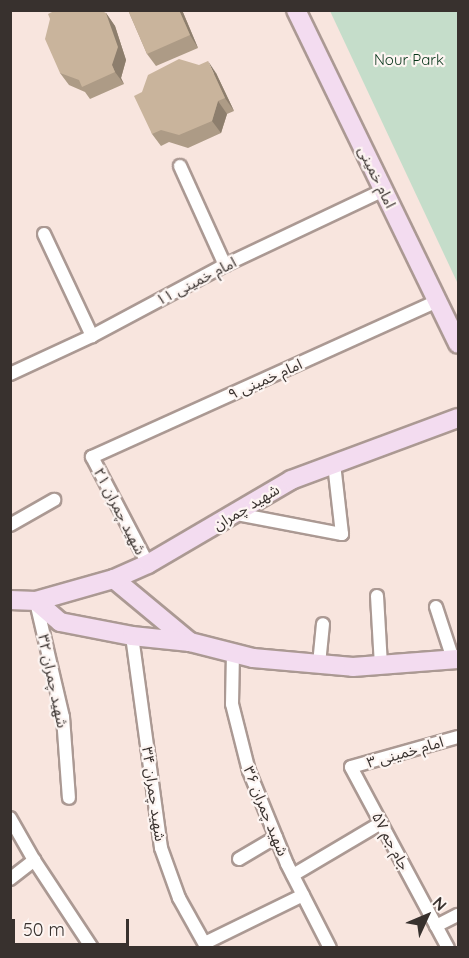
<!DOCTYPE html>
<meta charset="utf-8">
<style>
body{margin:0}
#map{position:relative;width:469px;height:958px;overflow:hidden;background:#f8e5de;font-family:Quicksand,"Noto Sans Arabic",sans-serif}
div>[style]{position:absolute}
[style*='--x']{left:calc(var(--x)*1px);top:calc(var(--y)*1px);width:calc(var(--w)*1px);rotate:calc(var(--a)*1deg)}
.green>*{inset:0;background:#c5ddca}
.roads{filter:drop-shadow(2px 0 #ab9993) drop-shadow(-2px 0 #ab9993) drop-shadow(0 2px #ab9993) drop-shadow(0 -2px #ab9993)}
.street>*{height:12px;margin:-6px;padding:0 6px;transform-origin:6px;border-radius:6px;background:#fff}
.secondary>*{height:18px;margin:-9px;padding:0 9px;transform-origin:9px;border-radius:9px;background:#f3dcf0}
.wall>*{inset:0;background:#ad9b86}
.shaded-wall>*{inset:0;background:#8d7e6d}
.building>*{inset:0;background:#c9b49c}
span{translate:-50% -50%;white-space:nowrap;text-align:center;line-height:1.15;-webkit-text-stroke:4.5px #fdf5f2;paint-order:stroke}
.park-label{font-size:15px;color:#043317}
.street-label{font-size:15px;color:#38312e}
.frame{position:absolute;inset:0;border:12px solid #38312e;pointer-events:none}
.north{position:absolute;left:397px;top:886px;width:60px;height:60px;-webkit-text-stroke:4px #fdf5f2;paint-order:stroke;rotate:46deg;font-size:16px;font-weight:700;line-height:24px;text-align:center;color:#38312e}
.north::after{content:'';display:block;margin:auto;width:21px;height:27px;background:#38312e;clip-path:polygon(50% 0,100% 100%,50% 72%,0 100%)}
.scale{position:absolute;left:12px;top:919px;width:117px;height:27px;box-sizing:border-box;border:3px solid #38312e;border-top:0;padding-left:8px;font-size:18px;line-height:21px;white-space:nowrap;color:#38312e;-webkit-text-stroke:4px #fdf5f2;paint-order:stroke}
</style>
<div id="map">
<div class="green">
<i style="clip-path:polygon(330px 11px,458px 11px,458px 284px)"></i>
</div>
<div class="roads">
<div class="street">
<i style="--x:180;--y:166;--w:109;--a:65.6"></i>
<i style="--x:44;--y:234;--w:113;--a:64.8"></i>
<i style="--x:10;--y:374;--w:90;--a:-24.9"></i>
<i style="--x:92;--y:336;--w:151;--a:-28.1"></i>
<i style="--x:225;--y:265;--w:176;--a:-25.3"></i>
<i style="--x:237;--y:514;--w:107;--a:10.8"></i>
<i style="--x:342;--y:534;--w:70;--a:-96.5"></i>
<i style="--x:10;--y:525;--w:51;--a:-29.6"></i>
<i style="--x:148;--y:564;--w:121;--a:-117.6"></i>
<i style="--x:92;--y:457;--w:379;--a:-24.3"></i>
<i style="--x:377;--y:596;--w:69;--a:86.7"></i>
<i style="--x:36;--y:602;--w:118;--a:76.8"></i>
<i style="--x:63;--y:717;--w:81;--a:85.8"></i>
<i style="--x:436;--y:607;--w:55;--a:71.9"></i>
<i style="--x:132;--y:636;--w:214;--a:82.2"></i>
<i style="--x:161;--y:848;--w:53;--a:70.2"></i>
<i style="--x:179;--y:898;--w:57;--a:60.8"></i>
<i style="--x:233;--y:652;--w:52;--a:91.1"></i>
<i style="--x:232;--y:704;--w:69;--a:75.8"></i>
<i style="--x:249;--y:771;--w:100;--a:67.8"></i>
<i style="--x:287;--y:864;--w:94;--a:62.9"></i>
<i style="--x:319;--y:664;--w:40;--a:-84.3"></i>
<i style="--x:10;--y:818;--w:48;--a:60.3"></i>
<i style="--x:34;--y:860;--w:105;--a:56.6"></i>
<i style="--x:239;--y:859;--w:43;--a:-30.7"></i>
<i style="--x:293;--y:875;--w:102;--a:-30.6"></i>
<i style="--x:10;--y:879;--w:31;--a:-38"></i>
<i style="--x:436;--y:926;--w:25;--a:-27"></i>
<i style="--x:205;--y:943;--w:109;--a:-26.1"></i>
<i style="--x:448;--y:948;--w:205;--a:-118.2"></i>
<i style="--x:351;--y:767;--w:111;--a:-15.7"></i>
</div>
<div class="secondary">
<i style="--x:296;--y:10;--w:371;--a:64.1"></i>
<i style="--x:114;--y:579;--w:99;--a:39.7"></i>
<i style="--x:10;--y:600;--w:26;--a:2"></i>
<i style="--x:36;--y:601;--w:32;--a:41"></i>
<i style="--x:60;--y:622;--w:73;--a:11"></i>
<i style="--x:132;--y:636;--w:58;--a:5.9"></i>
<i style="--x:190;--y:642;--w:65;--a:14.3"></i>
<i style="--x:253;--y:658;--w:100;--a:5.1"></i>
<i style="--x:353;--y:667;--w:105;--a:-4.4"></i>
<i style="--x:36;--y:601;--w:81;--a:-15.8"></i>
<i style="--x:114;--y:579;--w:37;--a:-24"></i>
<i style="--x:148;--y:564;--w:166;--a:-30.4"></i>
<i style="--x:291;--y:480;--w:178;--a:-20.4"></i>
</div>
</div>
<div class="wall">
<i style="clip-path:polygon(128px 10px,182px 10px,198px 48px,156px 66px,147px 54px)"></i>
<i style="clip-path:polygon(106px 13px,115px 26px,126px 60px,121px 78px,124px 84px,90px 99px,85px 92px,69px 85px,60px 73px)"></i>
<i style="clip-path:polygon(216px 73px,234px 111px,227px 114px,221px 133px,188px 148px,169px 142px,161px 146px,152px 134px,142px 92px)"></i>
</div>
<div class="shaded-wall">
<i style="clip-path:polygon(179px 10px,182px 10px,198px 48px,190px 35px)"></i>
<i style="clip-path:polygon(106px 13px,115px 26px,126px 60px,121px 78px,124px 84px,115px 72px,112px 65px)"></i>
<i style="clip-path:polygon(208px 61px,216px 73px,234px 111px,225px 98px)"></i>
<i style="clip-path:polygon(218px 101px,227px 114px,221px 133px,212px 121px)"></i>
</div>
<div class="building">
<i style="clip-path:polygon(56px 10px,100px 10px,106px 13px,118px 47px,112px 65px,115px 72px,82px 87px,79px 80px,60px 73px,45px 39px,50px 19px,48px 14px)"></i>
<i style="clip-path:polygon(128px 10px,179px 10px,190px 35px,147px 54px)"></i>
<i style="clip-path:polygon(179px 59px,199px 65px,208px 61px,225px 98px,218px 101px,212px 121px,179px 135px,161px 130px,152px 134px,134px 96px,142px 92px,148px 75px)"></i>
</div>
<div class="park-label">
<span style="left:409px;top:60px">Nour Park</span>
</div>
<div class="street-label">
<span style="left:377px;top:177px;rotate:64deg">امام خمینی</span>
<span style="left:196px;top:281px;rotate:-27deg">امام خمینی ۱۱</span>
<span style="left:265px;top:379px;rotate:-24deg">امام خمینی ۹</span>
<span style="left:246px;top:507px;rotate:-31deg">شهید چمران</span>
<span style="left:120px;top:511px;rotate:63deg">شهید چمران ۲۱</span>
<span style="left:53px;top:681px;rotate:78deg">شهید چمران ۳۲</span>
<span style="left:405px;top:752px;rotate:-16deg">امام خمینی ۳</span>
<span style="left:154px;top:794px;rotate:82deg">شهید چمران ۳۴</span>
<span style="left:266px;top:811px;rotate:68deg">شهید چمران ۳۶</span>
<span style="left:391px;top:841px;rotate:62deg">جام جم ۵۷</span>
</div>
<div class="frame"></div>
<div class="north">N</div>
<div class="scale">50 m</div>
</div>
